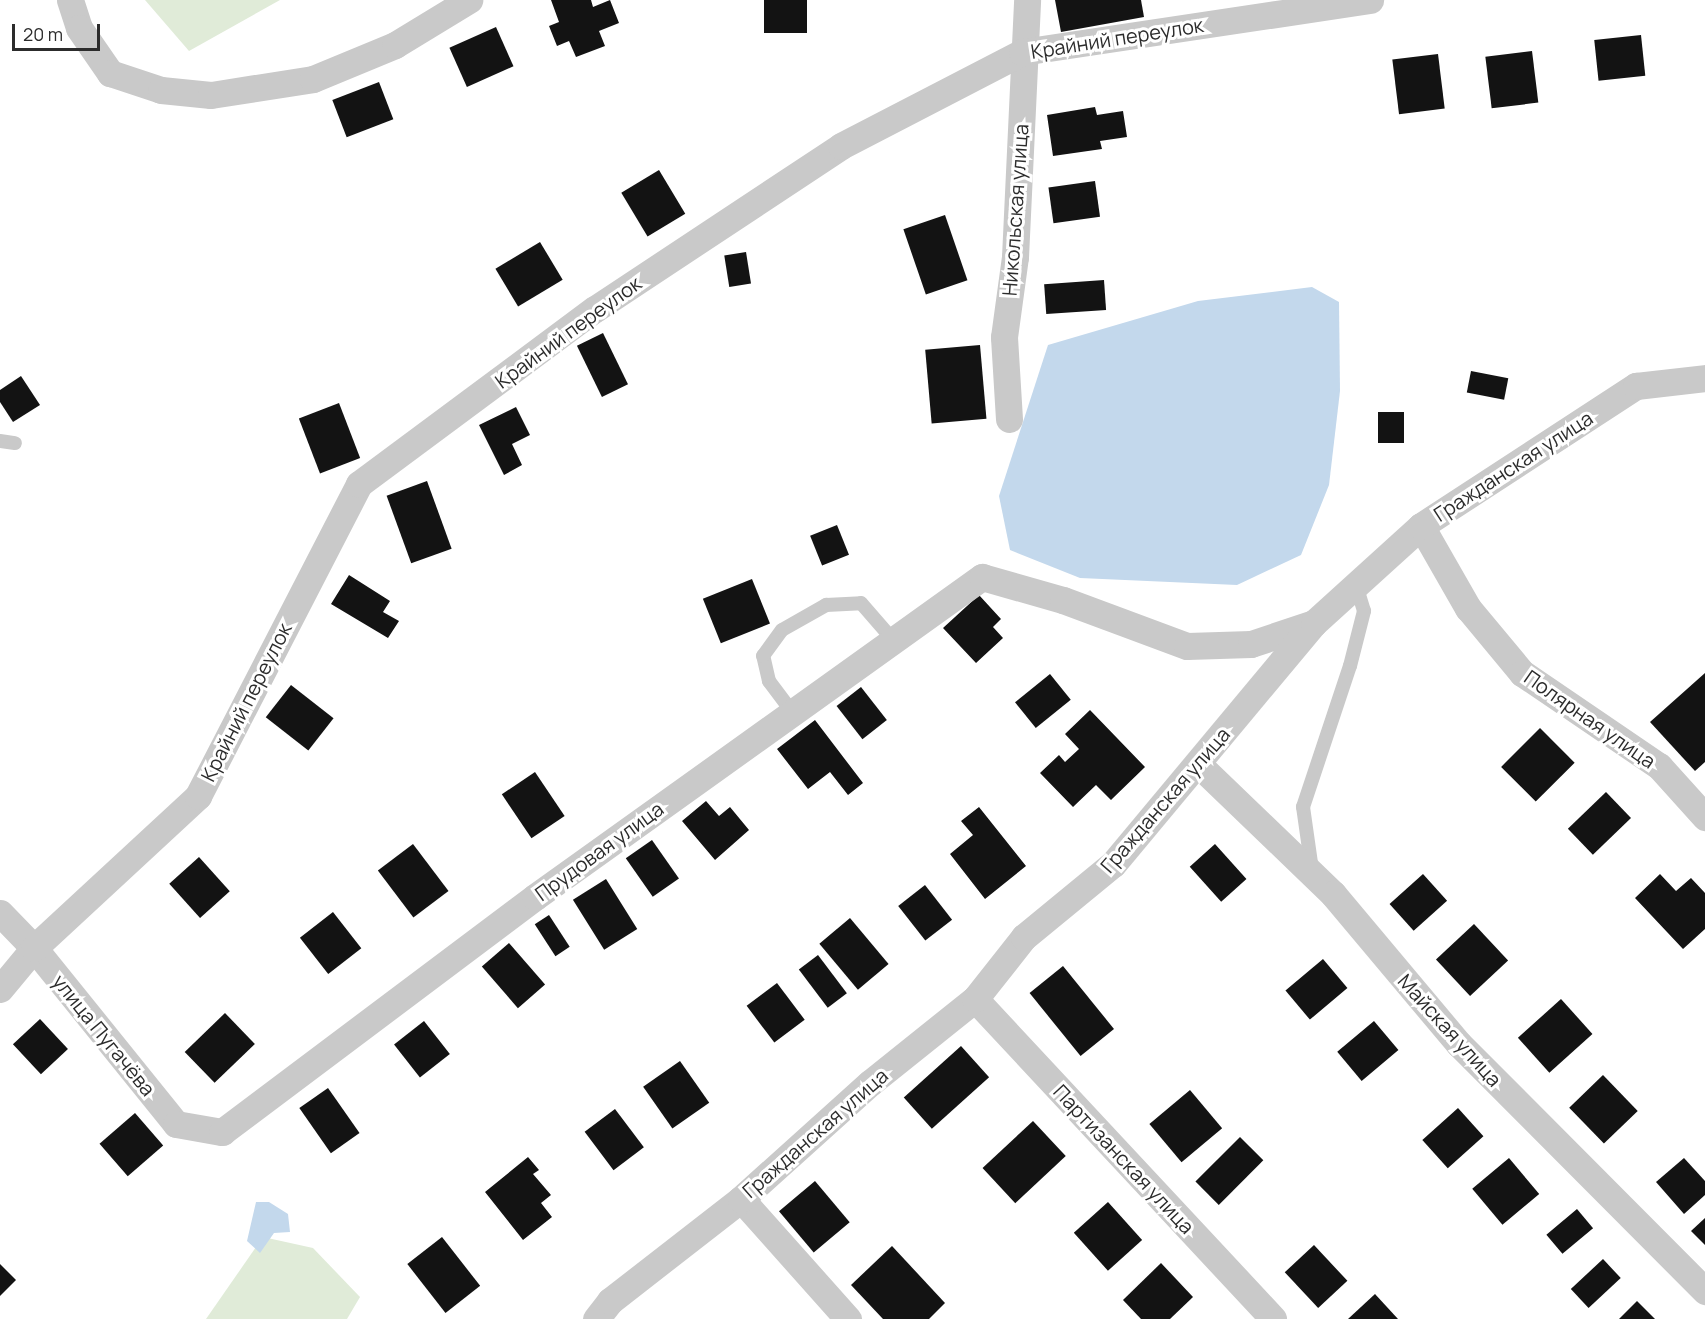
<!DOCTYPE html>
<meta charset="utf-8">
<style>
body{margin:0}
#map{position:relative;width:1705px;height:1319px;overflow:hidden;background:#fff;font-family:Manrope,sans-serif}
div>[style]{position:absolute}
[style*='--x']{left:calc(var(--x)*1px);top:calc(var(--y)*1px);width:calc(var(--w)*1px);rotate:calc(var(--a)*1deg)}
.green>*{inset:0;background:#e0ebd8}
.water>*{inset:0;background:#c3d8ec}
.building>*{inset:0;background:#131313;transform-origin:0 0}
.lane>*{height:14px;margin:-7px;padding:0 7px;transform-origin:7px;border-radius:7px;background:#c9c9c9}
.street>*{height:27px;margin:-13.5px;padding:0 13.5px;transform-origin:13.5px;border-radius:13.5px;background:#c9c9c9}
span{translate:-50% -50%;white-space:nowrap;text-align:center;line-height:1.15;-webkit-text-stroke:6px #fff;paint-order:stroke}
.street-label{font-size:20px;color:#2c2c2c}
.scale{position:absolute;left:12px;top:24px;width:88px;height:27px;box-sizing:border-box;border:3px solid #2c2c2c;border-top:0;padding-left:8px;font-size:18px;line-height:21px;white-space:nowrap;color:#2c2c2c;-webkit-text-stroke:4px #fff;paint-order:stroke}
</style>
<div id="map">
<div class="green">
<i style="clip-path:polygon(145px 0,280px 0,189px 51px)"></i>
<i style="clip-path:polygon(263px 1237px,313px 1248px,360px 1297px,347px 1319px,206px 1319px)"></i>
</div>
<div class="water">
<i style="clip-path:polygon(1312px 287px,1339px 302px,1340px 391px,1329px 485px,1301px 555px,1237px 585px,1080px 578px,1010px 550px,999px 496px,1048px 345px,1198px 301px)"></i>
<i style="clip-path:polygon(256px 1202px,269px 1202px,288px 1214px,290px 1232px,274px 1233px,260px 1253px,247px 1241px)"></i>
</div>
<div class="building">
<i style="clip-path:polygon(551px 0,591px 0,593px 7px,610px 0,619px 23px,599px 31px,605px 46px,576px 57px,569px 41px,557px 46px,549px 26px,559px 22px)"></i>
<i style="left:764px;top:0;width:43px;height:33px"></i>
<i style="clip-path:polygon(1055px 0,1141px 0,1144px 17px,1061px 32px)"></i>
<i style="left:496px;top:27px;width:43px;height:51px;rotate:66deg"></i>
<i style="left:1641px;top:35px;width:41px;height:47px;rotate:84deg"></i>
<i style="left:1532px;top:51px;width:52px;height:47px;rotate:83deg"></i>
<i style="left:1438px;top:54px;width:55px;height:46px;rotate:83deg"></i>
<i style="left:379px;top:82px;width:40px;height:50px;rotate:69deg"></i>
<i style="clip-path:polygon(1095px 107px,1097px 115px,1123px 111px,1127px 137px,1100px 141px,1102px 149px,1053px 156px,1047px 115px)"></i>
<i style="left:659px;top:170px;width:51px;height:44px;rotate:59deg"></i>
<i style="left:1095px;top:181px;width:36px;height:47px;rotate:82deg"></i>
<i style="left:945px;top:215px;width:69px;height:44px;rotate:71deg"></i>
<i style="left:540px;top:242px;width:44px;height:52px;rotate:59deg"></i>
<i style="left:746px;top:252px;width:32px;height:22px;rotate:81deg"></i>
<i style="left:1104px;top:280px;width:30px;height:60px;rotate:86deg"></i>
<i style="left:603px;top:333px;width:57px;height:29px;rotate:64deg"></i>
<i style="left:980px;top:345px;width:74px;height:55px;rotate:85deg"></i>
<i style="left:1471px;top:371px;width:38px;height:22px;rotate:11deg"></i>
<i style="clip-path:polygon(21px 376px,40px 405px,13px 422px,0 402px,0 390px)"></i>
<i style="left:339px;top:403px;width:59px;height:43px;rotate:69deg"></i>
<i style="clip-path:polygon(516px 407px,530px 435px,512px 444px,522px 465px,504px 475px,479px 425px)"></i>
<i style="left:1378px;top:412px;width:26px;height:31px"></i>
<i style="left:427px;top:481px;width:72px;height:43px;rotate:70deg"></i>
<i style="left:837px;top:525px;width:32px;height:29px;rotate:68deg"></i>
<i style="clip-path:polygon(349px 575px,390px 601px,383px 612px,399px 621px,388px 638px,331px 604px)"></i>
<i style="left:752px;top:579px;width:48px;height:53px;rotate:68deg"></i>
<i style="clip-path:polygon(979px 595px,1001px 619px,993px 627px,1003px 638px,976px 663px,943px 628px)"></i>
<i style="clip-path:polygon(1705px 673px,1705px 762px,1695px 771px,1650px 722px)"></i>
<i style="left:1050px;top:674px;width:33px;height:45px;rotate:51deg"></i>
<i style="left:291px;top:685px;width:54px;height:41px;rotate:38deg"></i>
<i style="left:861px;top:687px;width:42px;height:31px;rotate:52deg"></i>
<i style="clip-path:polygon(1090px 710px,1145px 767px,1111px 800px,1096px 785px,1073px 807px,1040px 773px,1059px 755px,1065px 762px,1079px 749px,1065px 734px)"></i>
<i style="clip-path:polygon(815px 720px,863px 783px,848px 795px,830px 772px,808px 789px,777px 749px)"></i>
<i style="left:1540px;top:728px;width:49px;height:55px;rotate:45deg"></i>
<i style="left:535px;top:772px;width:53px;height:40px;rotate:56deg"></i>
<i style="left:1606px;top:792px;width:36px;height:53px;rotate:46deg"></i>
<i style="clip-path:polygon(706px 801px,719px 816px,730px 807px,749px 830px,715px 860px,682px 821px)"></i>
<i style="clip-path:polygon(979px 807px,1026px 866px,985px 899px,950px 854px,973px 835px,961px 821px)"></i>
<i style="left:652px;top:840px;width:47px;height:32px;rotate:55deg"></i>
<i style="left:413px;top:844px;width:59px;height:44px;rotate:53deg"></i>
<i style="left:1215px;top:844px;width:47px;height:34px;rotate:48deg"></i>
<i style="left:199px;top:857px;width:46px;height:40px;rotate:48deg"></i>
<i style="left:1423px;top:874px;width:36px;height:45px;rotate:48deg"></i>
<i style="clip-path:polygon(1660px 874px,1676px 891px,1691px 878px,1705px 893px,1705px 929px,1683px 949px,1635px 898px)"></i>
<i style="left:606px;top:879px;width:59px;height:39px;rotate:58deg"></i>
<i style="left:925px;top:885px;width:44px;height:34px;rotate:52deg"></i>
<i style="left:333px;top:912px;width:46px;height:42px;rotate:52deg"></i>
<i style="left:549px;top:915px;width:38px;height:17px;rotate:57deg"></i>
<i style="left:850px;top:918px;width:60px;height:40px;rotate:50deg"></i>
<i style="left:1474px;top:924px;width:50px;height:52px;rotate:47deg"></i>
<i style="left:509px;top:943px;width:55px;height:36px;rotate:49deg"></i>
<i style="left:818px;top:955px;width:48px;height:24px;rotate:53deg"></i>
<i style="left:1323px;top:959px;width:38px;height:49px;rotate:50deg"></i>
<i style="left:1063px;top:966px;width:81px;height:43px;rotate:51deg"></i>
<i style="left:777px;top:983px;width:46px;height:38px;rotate:53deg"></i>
<i style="left:1561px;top:999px;width:47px;height:58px;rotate:48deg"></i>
<i style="left:225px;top:1013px;width:43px;height:56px;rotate:46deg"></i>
<i style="left:40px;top:1019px;width:41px;height:37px;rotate:47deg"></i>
<i style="left:424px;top:1021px;width:42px;height:38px;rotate:52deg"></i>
<i style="left:1374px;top:1021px;width:38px;height:48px;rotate:50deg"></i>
<i style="left:961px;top:1046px;width:42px;height:77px;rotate:48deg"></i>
<i style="left:680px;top:1061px;width:51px;height:45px;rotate:55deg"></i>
<i style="left:1603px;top:1075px;width:50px;height:47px;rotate:46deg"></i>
<i style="left:328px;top:1088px;width:55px;height:35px;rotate:55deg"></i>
<i style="left:1190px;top:1090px;width:50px;height:53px;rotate:50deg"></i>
<i style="left:1458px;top:1108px;width:38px;height:48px;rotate:48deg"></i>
<i style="left:615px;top:1109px;width:48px;height:38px;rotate:53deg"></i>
<i style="left:135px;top:1113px;width:43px;height:47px;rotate:49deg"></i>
<i style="left:1033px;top:1121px;width:48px;height:69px;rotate:47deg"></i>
<i style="left:1240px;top:1137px;width:33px;height:63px;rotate:45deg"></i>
<i style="clip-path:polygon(528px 1157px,539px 1170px,533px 1174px,551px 1195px,541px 1203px,552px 1217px,523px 1240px,485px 1192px)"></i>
<i style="left:1509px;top:1158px;width:47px;height:48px;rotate:50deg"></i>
<i style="clip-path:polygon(1684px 1158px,1705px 1181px,1705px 1195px,1684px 1214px,1656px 1182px)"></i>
<i style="left:815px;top:1181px;width:54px;height:47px;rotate:50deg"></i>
<i style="left:1108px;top:1202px;width:51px;height:46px;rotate:48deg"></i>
<i style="left:1577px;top:1209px;width:25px;height:40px;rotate:50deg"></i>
<i style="clip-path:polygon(1705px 1218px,1705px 1245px,1691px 1231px)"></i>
<i style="left:442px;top:1237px;width:62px;height:44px;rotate:52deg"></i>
<i style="left:1314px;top:1245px;width:49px;height:40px;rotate:47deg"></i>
<i style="clip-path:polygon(892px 1246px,945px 1303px,929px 1319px,883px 1319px,851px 1285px)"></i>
<i style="left:1603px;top:1259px;width:26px;height:44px;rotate:47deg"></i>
<i style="clip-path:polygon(1161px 1263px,1193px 1297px,1170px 1319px,1141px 1319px,1123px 1300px)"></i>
<i style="clip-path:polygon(0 1264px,16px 1280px,0 1296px)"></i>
<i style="clip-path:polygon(1375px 1294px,1398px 1319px,1348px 1319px)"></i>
<i style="clip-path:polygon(1637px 1301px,1655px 1319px,1619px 1319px)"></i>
</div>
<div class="lane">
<i style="--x:0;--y:441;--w:15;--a:8"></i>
<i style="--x:793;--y:713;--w:40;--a:-127"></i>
<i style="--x:769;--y:681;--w:26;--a:-103"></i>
<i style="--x:763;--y:656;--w:32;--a:-54"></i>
<i style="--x:782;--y:630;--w:51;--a:-29.6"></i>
<i style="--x:826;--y:605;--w:35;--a:-3"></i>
<i style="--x:861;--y:603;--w:50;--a:49"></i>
<i style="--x:1312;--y:870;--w:64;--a:-98.1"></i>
<i style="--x:1303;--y:807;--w:149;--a:-71.6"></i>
<i style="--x:1350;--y:666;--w:57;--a:-75.7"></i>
<i style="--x:1364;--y:611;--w:27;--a:-107"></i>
</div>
<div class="street">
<i style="--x:70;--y:0;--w:29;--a:72"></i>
<i style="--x:79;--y:28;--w:55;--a:55.4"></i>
<i style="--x:110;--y:73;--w:54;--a:18.4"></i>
<i style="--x:161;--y:90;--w:50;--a:5.7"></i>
<i style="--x:211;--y:95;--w:103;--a:-8.9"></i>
<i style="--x:313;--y:79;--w:89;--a:-22.5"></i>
<i style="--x:395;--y:45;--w:87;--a:-31.3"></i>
<i style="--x:1009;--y:419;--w:82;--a:-93.5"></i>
<i style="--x:1004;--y:337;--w:81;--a:-82.2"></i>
<i style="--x:1015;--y:257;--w:257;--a:-87.3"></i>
<i style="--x:1421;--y:526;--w:95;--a:60.2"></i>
<i style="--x:1468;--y:608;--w:85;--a:50.3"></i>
<i style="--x:1522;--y:673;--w:166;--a:34.2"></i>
<i style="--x:1659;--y:766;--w:69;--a:48"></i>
<i style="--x:1199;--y:765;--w:186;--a:43.9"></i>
<i style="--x:1333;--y:894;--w:196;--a:50"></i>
<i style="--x:1459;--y:1044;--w:349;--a:45.1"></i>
<i style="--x:0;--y:913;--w:49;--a:45.8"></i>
<i style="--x:34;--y:948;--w:226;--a:51.1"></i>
<i style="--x:176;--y:1124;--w:47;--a:9.9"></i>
<i style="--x:222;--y:1132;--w:391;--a:-36.9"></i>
<i style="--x:535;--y:897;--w:550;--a:-35.6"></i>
<i style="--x:982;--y:577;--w:84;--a:15.9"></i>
<i style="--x:1063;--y:600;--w:132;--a:20.4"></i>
<i style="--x:1187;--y:646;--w:64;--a:-1.8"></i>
<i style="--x:1251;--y:644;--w:66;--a:-18.4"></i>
<i style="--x:0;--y:989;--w:53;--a:-50.3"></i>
<i style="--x:34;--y:948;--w:224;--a:-42.8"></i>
<i style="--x:198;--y:796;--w:351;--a:-62.7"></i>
<i style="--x:359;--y:484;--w:294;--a:-36.6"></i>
<i style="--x:595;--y:309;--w:295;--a:-33.5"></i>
<i style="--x:841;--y:146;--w:204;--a:-27.4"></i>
<i style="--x:1022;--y:52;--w:352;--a:-8.5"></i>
<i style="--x:975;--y:999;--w:437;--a:47"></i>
<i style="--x:741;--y:1199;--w:161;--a:48.3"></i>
<i style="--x:596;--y:1319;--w:23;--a:-52"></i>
<i style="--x:610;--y:1301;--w:166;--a:-37.9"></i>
<i style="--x:741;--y:1199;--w:173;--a:-42"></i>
<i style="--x:870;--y:1083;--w:134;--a:-38.7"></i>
<i style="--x:975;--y:999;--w:79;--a:-51.7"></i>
<i style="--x:1024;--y:937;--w:115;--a:-39.4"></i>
<i style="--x:1113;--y:864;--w:314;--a:-50.2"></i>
<i style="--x:1314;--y:623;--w:144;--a:-42.2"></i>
<i style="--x:1421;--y:526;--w:257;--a:-33.1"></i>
<i style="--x:1636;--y:386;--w:69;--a:-6.6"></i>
</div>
<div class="street-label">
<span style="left:1117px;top:38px;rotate:-9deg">Крайний переулок</span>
<span style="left:1015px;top:210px;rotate:-86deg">Никольская улица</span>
<span style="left:568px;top:332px;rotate:-36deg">Крайний переулок</span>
<span style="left:1513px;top:466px;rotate:-33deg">Гражданская улица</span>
<span style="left:246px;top:702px;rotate:-63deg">Крайний переулок</span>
<span style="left:1590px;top:719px;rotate:35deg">Полярная улица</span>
<span style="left:1165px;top:800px;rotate:-49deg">Гражданская улица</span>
<span style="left:599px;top:851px;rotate:-36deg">Прудовая улица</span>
<span style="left:1450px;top:1030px;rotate:48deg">Майская улица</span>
<span style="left:104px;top:1035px;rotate:51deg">улица Пугачёва</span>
<span style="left:815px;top:1133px;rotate:-41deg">Гражданская улица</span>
<span style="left:1124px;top:1159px;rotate:47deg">Партизанская улица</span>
</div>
<div class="scale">20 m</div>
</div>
